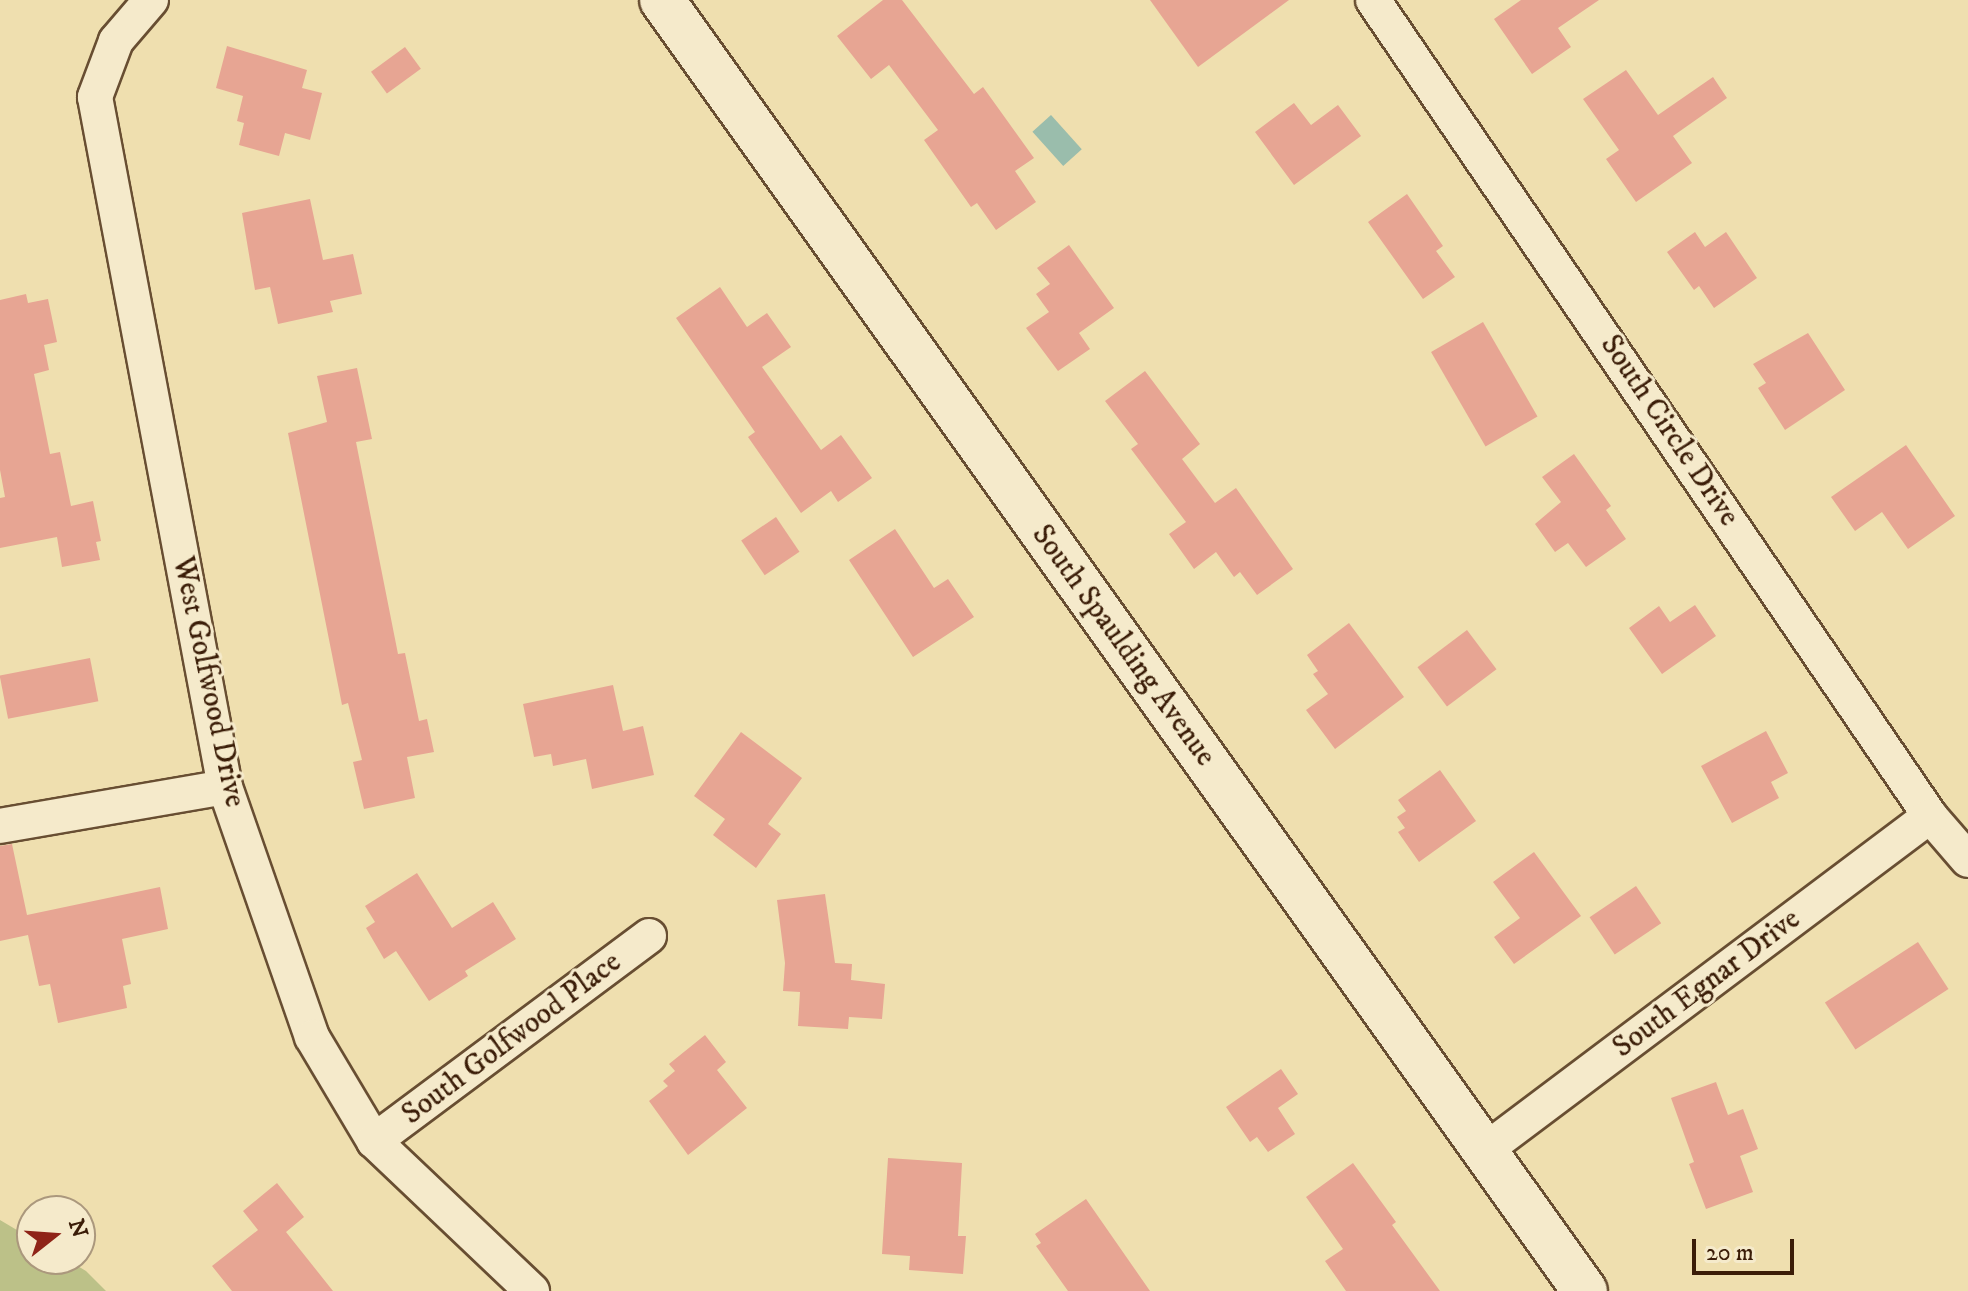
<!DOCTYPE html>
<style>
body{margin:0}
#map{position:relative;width:1968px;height:1291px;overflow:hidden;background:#efdfaf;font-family:"IM FELL DW Pica",serif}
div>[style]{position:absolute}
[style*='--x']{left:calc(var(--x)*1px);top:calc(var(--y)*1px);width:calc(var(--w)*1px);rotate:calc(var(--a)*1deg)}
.green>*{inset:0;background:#bcc188}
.water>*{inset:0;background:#9abdac;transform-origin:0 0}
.building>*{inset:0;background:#e7a593;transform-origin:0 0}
.roads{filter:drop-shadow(2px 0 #684e32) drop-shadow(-2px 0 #684e32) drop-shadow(0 2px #684e32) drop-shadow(0 -2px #684e32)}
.street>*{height:34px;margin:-17px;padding:0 17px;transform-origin:17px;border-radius:17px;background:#f5eacb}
.secondary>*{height:44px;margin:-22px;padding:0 22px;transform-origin:22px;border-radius:22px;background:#f5eacb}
span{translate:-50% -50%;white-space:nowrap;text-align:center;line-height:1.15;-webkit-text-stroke:6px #f5eacb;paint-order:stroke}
.street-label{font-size:30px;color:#3b1d08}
.north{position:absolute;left:16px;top:1195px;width:80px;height:80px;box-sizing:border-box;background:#f5eacb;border:2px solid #ab987d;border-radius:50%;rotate:73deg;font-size:22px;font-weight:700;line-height:32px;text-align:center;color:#3b1d08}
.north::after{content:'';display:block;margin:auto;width:28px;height:36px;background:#8f2418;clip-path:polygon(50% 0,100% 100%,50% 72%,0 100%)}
.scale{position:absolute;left:1692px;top:1239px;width:102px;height:36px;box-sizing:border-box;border:4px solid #3b1d08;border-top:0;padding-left:10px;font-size:24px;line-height:28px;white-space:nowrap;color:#3b1d08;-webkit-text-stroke:6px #f5eacb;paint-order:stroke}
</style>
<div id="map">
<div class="green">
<i style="clip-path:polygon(0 1220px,32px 1239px,32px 1259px,66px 1259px,86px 1271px,106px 1291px,0 1291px)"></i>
</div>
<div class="water">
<i style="left:1051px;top:115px;width:46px;height:25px;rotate:48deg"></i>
</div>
<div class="building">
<i style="clip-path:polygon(883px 0,902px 0,974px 94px,983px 87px,1034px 158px,1015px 171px,1036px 202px,996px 230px,977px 203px,971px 207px,924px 140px,938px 130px,889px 65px,871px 79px,837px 36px)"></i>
<i style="clip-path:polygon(1150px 0,1289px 0,1198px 67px)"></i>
<i style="clip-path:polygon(1521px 0,1599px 0,1558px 28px,1571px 47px,1532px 74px,1494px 19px)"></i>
<i style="clip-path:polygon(227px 46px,307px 70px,302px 88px,322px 93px,310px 140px,285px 133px,279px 156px,239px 145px,244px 123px,237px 121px,243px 96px,216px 88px)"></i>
<i style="left:405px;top:47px;width:27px;height:42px;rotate:54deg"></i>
<i style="clip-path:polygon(1626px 70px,1658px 115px,1713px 77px,1727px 98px,1673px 136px,1692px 163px,1636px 202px,1606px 159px,1619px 150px,1583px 99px)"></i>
<i style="clip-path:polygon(1294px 103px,1311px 125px,1338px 105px,1361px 136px,1294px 185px,1255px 132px)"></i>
<i style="clip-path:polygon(1407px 194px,1443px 246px,1436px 251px,1455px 277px,1423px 299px,1368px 222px)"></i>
<i style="clip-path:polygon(310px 199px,323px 260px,353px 254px,362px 294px,330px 301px,333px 312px,278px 324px,270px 287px,255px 290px,242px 213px)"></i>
<i style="clip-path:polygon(1695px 232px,1705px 247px,1726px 232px,1757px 278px,1714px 308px,1699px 286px,1694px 290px,1667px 252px)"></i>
<i style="clip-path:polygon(1069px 245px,1114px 308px,1079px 333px,1090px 349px,1058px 371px,1026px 328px,1049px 312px,1036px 294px,1050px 284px,1037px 268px)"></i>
<i style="clip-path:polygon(720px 287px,747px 327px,767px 313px,791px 347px,762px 367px,821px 450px,841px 435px,872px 478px,838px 502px,831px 491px,801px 513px,748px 437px,755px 432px,676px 318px)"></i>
<i style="clip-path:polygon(26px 294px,28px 303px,48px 299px,57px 342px,44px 345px,49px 370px,34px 374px,50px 454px,60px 452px,71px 506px,93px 501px,101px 541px,96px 542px,100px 560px,62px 567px,57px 537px,0 548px,0 498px,5px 497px,0 470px,0 300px)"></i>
<i style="left:1483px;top:322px;width:109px;height:60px;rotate:60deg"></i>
<i style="clip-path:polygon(1808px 333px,1845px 390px,1785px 430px,1758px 388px,1766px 383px,1753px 364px)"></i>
<i style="clip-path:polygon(357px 368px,372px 439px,356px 442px,398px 654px,405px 653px,419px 721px,427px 719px,434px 752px,407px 757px,415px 798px,364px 809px,353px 762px,362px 760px,348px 703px,342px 705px,288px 433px,327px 422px,317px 376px)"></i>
<i style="clip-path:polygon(1145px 371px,1200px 444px,1182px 459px,1215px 503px,1236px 488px,1293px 569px,1257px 595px,1240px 572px,1234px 577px,1216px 552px,1194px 569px,1169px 534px,1186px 522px,1131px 449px,1138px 444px,1105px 401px)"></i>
<i style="clip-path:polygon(1906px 445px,1955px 516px,1908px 549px,1882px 512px,1855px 531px,1831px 497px)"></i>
<i style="clip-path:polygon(1574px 454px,1611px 506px,1606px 510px,1626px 539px,1586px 567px,1568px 543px,1555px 552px,1535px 524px,1561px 502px,1542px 477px)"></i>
<i style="left:776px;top:517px;width:42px;height:42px;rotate:56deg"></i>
<i style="clip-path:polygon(895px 529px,934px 588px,948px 579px,974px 617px,913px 657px,849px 560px)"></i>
<i style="clip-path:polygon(1695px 605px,1716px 636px,1662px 674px,1629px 628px,1659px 606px,1670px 622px)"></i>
<i style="clip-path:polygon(1349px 623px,1404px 697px,1335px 749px,1306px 710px,1328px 694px,1313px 674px,1318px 671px,1307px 655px)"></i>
<i style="left:1467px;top:630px;width:49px;height:62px;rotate:53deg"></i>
<i style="left:90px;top:658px;width:44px;height:92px;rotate:79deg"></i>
<i style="clip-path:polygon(613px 685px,623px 731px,643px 726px,654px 775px,592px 789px,586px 759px,553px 766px,551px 754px,534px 757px,523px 704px)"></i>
<i style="clip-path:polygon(1766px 731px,1788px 773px,1771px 782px,1779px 798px,1732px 823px,1701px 766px)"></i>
<i style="clip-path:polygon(741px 732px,802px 778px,768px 824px,781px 834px,756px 868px,713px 835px,725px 819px,694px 796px)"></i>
<i style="clip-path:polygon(1440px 770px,1476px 821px,1419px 862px,1398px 832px,1405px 828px,1397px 817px,1406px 811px,1398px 800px)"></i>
<i style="clip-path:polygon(12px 844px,27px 915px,160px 887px,168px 929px,122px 939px,131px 984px,123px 986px,127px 1008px,58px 1023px,50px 984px,39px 986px,28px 935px,0 941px,0 846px)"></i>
<i style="clip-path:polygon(1534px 852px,1581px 916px,1514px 964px,1494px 937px,1520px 918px,1493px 882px)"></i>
<i style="clip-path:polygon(417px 873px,452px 928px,493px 902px,516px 939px,465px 971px,468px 976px,429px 1001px,396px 951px,384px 959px,366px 928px,375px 922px,365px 906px)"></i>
<i style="left:1636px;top:886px;width:45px;height:56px;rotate:56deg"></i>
<i style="clip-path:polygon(825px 894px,835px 963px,852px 964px,851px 980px,885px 984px,882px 1019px,849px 1017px,848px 1029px,798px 1026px,800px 992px,783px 991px,785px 963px,777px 900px)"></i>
<i style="left:1918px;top:942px;width:56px;height:111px;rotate:57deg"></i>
<i style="clip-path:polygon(705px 1035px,726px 1062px,717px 1070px,747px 1108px,688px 1155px,649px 1101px,668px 1086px,663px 1081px,675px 1071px,669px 1064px)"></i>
<i style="clip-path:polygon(1281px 1069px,1298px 1094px,1278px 1108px,1295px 1134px,1268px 1152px,1257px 1137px,1250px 1142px,1226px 1107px)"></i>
<i style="clip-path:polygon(1716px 1082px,1728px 1115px,1743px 1109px,1758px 1149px,1740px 1156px,1753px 1192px,1706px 1209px,1689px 1164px,1694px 1162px,1671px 1098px)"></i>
<i style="clip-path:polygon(888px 1158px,962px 1163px,958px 1236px,966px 1236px,963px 1274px,909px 1270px,910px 1256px,882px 1254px)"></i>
<i style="clip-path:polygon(1353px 1163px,1396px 1222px,1392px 1225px,1440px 1291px,1346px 1291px,1325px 1261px,1343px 1249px,1306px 1197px)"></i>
<i style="clip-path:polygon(277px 1183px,304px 1217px,286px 1232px,333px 1291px,232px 1291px,212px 1266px,258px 1230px,243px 1211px)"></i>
<i style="clip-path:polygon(1086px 1199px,1150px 1291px,1068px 1291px,1036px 1246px,1041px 1243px,1035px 1234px)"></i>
</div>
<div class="roads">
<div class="street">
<i style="--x:151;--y:0;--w:54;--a:130.5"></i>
<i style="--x:116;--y:41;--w:60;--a:110.6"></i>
<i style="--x:95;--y:97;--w:702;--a:79.33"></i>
<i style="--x:225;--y:787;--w:265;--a:70.8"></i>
<i style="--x:312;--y:1037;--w:121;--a:59.2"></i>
<i style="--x:374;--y:1141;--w:218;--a:43.5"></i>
<i style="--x:1373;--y:0;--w:988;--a:55.68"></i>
<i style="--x:1930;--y:816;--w:58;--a:49.2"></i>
<i style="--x:0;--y:826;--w:228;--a:-9.8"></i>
<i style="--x:374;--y:1141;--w:343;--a:-36.7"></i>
<i style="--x:1484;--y:1151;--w:558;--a:-36.91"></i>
</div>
<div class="secondary">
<i style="--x:662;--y:0;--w:1587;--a:54.44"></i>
</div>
</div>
<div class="street-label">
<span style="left:1669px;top:431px;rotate:56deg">South Circle Drive</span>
<span style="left:1123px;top:646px;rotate:54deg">South Spaulding Avenue</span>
<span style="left:208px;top:682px;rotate:78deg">West Golfwood Drive</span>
<span style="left:1707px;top:984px;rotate:-37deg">South Egnar Drive</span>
<span style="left:512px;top:1039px;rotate:-37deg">South Golfwood Place</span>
</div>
<div class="north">N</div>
<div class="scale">20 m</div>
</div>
